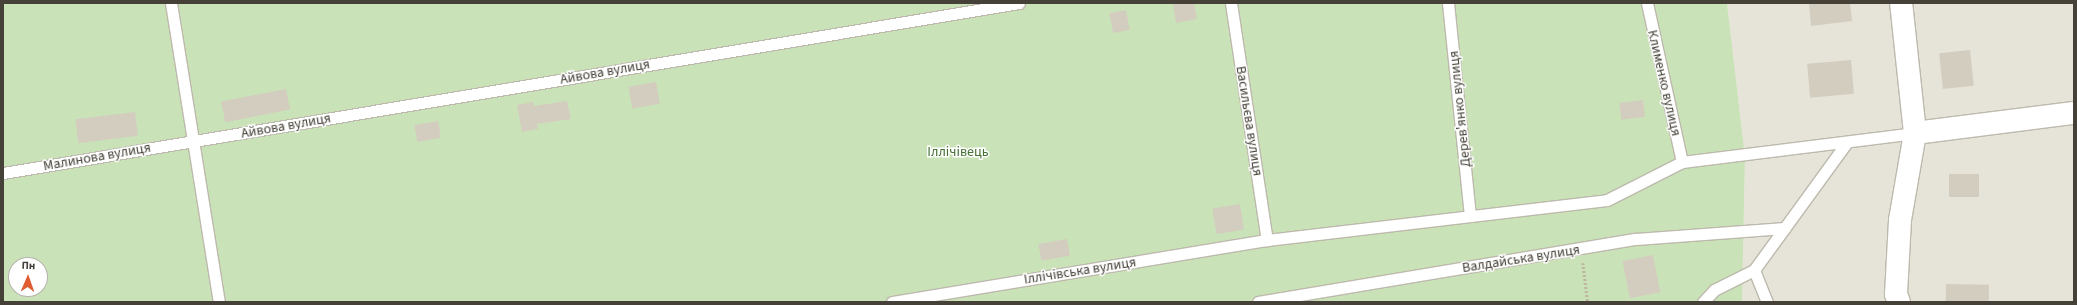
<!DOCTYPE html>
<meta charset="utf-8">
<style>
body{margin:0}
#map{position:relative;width:2077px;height:305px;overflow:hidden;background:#f2f1e9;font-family:"Source Sans 3",sans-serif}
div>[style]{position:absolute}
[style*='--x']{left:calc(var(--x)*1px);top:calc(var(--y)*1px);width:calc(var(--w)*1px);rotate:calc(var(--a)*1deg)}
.residential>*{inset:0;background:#e6e3d8}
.green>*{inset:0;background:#cae2b7}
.building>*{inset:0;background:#d3cdc0;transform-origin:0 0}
.path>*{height:2.5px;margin-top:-1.25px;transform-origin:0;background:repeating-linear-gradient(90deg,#bdb5a0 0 2px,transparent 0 4px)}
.roads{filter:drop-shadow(1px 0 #bdb9ad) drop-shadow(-1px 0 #bdb9ad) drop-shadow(0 1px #bdb9ad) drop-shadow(0 -1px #bdb9ad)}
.lane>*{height:11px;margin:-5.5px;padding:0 5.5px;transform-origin:5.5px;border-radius:5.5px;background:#fff}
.street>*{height:22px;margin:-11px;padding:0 11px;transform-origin:11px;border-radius:11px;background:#fff}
span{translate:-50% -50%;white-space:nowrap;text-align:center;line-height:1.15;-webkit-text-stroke:3px #fff;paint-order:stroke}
.street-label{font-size:14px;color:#454138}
.park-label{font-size:14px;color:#447032}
.frame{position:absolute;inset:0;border:4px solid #454138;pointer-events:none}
.north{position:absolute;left:8px;top:257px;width:40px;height:40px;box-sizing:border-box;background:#fff;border:1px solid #b5b3af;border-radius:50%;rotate:2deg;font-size:11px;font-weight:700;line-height:16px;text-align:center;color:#454138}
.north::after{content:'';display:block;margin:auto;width:14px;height:18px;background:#e05d32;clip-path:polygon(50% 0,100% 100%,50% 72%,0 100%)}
</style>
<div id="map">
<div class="residential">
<i style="clip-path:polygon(1727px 3px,2074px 3px,2074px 302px,1742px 302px,1745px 157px)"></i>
</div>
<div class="green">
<i style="clip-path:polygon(evenodd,3px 3px,1727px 3px,1745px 157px,1742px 302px,3px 302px,3px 3px,16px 265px,40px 265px,40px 289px,16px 289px,16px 265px)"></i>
</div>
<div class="building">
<i style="clip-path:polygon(1173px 3px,1194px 3px,1197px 19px,1176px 23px)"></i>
<i style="clip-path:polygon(1809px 3px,1850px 3px,1852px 21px,1811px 26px)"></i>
<i style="left:1126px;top:10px;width:20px;height:17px;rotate:79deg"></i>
<i style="left:1970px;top:50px;width:36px;height:31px;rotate:84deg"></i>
<i style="left:1851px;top:60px;width:34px;height:44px;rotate:85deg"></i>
<i style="left:656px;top:82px;width:22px;height:28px;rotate:80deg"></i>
<i style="left:286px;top:89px;width:21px;height:66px;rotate:79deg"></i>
<i style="left:1643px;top:100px;width:17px;height:24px;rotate:83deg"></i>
<i style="clip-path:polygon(567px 101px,571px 119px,537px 124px,538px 129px,522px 132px,517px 105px,534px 102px,534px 106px)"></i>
<i style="left:135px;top:112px;width:24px;height:60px;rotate:83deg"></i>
<i style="left:438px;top:121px;width:17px;height:24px;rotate:80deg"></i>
<i style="left:1949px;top:174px;width:30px;height:23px"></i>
<i style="left:1240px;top:204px;width:26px;height:28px;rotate:81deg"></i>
<i style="left:1067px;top:239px;width:17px;height:29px;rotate:80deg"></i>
<i style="left:1653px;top:255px;width:38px;height:31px;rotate:79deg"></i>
<i style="left:1946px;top:284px;width:43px;height:18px;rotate:1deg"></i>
</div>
<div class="path">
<i style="--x:1583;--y:263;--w:39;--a:83"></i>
</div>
<div class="roads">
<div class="lane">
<i style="--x:171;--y:3;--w:303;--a:80.9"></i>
<i style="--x:1231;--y:3;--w:240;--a:81.4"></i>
<i style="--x:1448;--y:3;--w:214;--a:84.1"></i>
<i style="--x:1647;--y:3;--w:163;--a:77.6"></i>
<i style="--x:3;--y:173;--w:1030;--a:-9.5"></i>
<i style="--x:1754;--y:270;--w:35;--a:68"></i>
<i style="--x:892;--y:302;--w:380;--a:-9.4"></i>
<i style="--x:1267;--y:240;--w:342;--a:-6.7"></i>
<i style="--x:1607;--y:200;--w:84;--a:-26.9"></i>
<i style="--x:1682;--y:162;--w:235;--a:-7.1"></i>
<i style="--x:1258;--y:302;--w:383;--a:-9.5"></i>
<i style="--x:1636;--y:239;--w:149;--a:-4.2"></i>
<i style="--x:1703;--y:302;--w:16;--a:-47"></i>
<i style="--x:1714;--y:290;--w:45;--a:-26.6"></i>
<i style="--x:1754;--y:270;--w:158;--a:-54"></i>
</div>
<div class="street">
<i style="--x:1915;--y:133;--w:160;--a:-7.2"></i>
<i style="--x:1899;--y:302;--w:9;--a:-111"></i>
<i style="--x:1896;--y:294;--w:74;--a:-86.9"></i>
<i style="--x:1900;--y:220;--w:88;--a:-80.2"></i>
<i style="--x:1915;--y:133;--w:131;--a:-96.1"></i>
</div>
</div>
<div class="street-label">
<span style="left:605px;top:72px;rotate:-10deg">Айвова вулиця</span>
<span style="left:1664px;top:83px;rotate:77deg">Клименко вулиця</span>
<span style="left:1460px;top:109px;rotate:-96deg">Дерев'янко вулиця</span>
<span style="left:1249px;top:121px;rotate:81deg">Васильєва вулиця</span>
<span style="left:286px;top:126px;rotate:-10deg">Айвова вулиця</span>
<span style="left:97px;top:157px;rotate:-10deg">Малинова вулиця</span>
<span style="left:1521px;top:259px;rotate:-9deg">Валдайська вулиця</span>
<span style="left:1080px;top:271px;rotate:-9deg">Іллічівська вулиця</span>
</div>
<div class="park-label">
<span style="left:958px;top:152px">Іллічівець</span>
</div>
<div class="frame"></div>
<div class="north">Пн</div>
</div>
